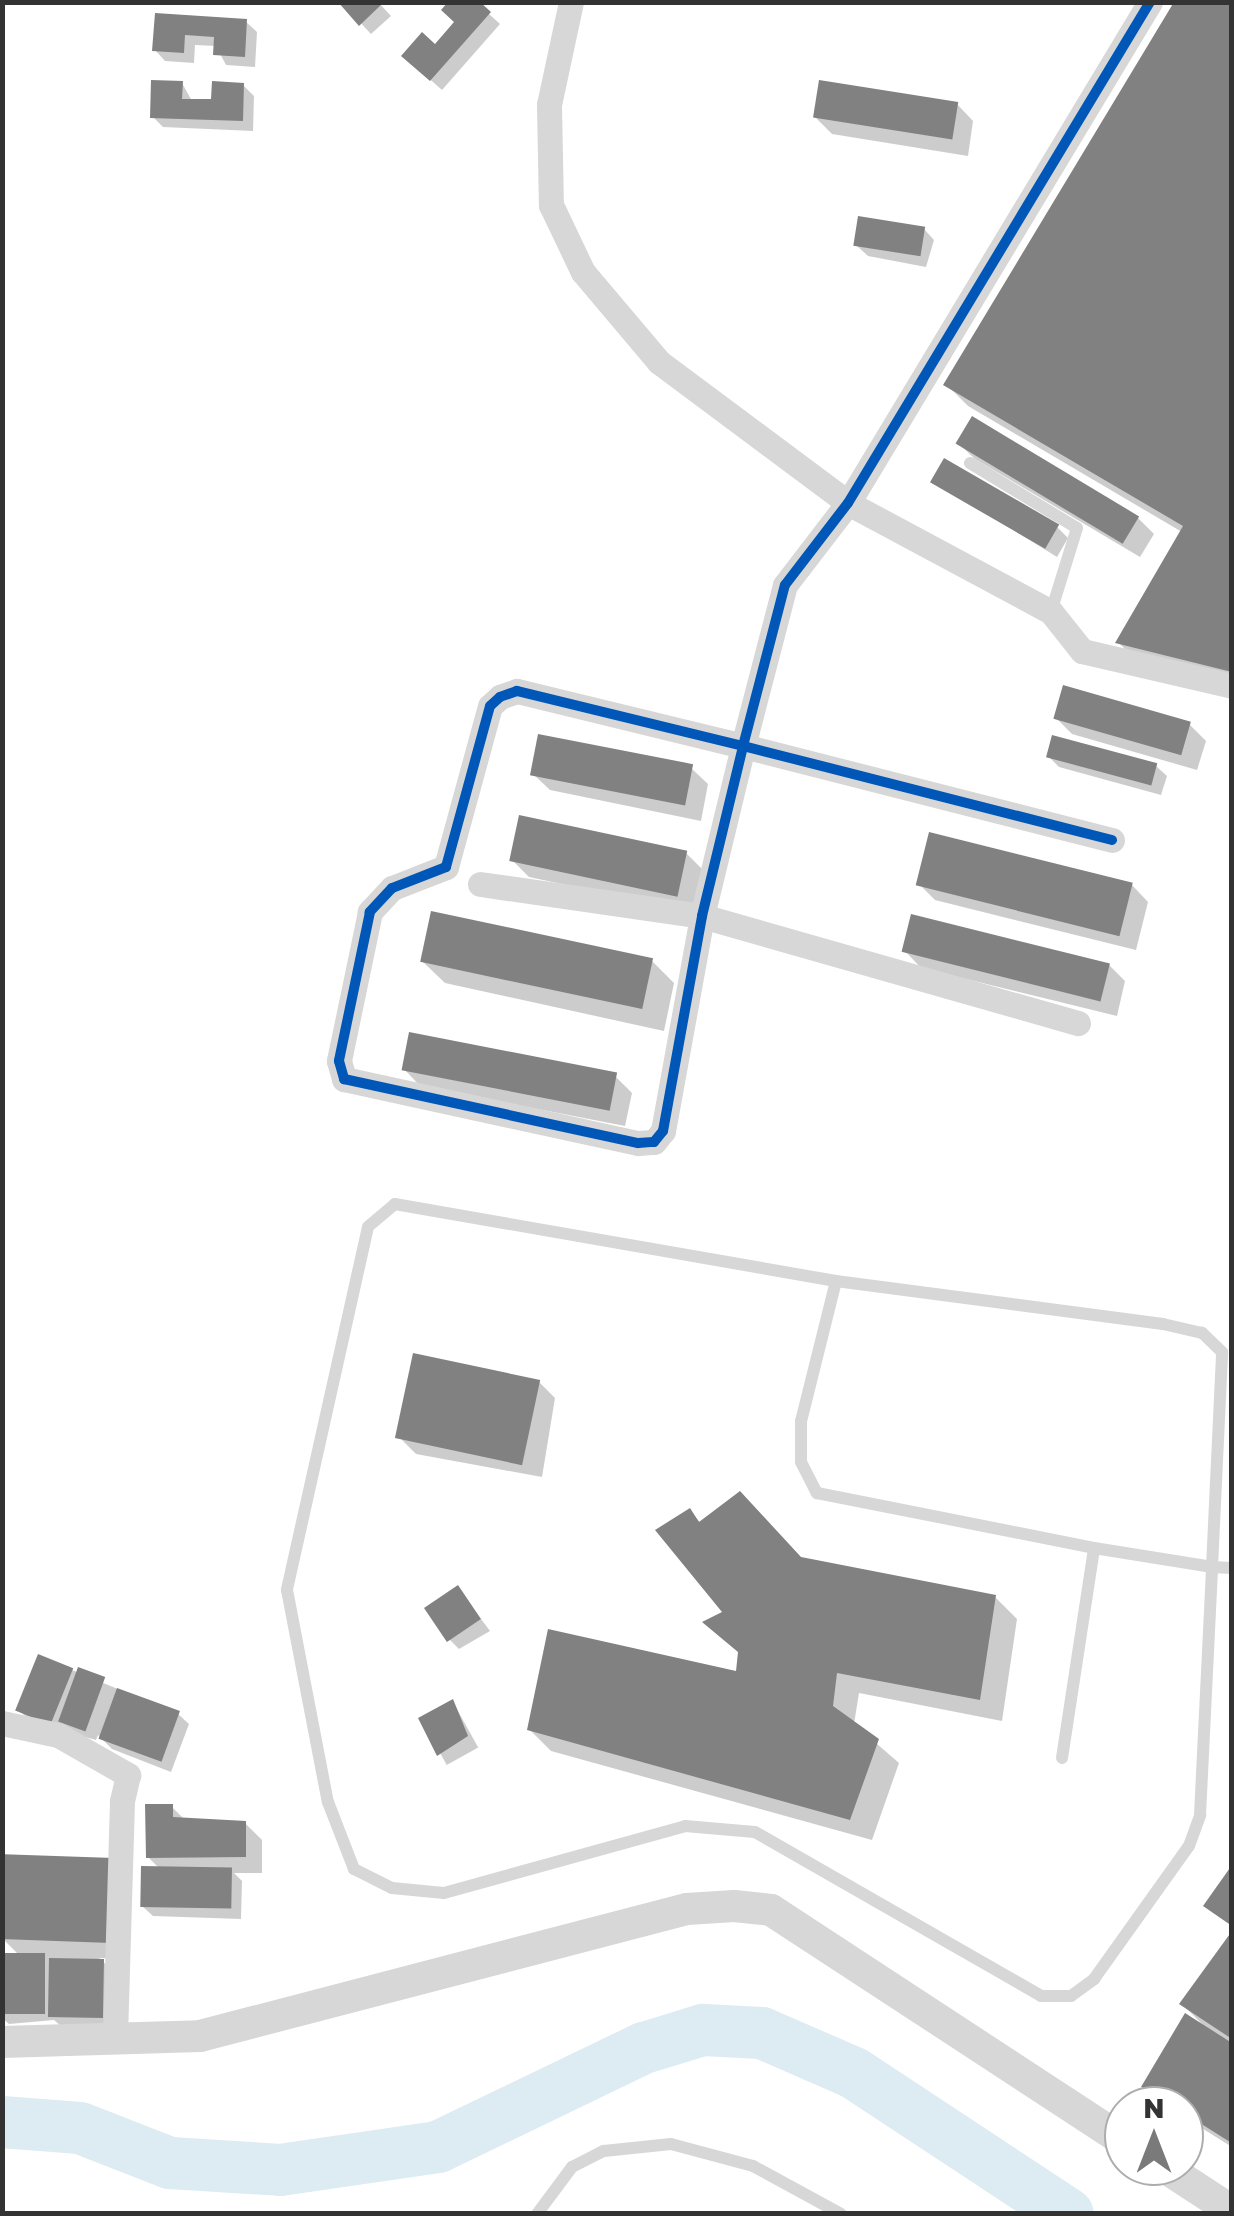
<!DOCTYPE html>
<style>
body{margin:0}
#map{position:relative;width:1234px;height:2216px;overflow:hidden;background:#fff;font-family:"Golos Text",sans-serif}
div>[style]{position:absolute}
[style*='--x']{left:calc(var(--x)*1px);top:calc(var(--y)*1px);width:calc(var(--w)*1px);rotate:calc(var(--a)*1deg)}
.shadow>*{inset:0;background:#0003;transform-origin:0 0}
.river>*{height:52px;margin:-26px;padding:0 26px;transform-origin:26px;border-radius:26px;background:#ddebf3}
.building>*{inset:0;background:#818181;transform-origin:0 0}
.service>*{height:12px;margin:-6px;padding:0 6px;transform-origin:6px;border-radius:6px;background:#d7d7d7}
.minor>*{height:25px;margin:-12.5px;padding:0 12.5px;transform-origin:12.5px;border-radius:12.5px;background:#d7d7d7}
.tertiary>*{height:32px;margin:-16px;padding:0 16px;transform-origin:16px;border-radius:16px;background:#d7d7d7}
.cycleway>*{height:10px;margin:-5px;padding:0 5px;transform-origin:5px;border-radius:5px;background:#0057b8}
span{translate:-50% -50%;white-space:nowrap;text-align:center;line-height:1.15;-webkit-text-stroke:10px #fff;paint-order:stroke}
.frame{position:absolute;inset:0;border:5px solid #333;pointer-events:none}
.north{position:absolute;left:1104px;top:2086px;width:100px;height:100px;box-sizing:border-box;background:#fff;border:2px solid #adadad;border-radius:50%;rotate:0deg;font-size:28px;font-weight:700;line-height:40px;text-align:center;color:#333}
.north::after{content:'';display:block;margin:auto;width:35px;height:45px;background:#7a7a7a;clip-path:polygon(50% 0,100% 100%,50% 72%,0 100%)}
</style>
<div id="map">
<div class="shadow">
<i style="clip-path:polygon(341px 2px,379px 3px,391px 16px,371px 34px)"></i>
<i style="clip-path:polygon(1232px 2px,1232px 687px,1140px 664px,1118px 642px,1182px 532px,968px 406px,946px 384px)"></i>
<i style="clip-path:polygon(489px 14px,500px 24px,442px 90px,415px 66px)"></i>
<i style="clip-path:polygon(157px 16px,246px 22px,257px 32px,255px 67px,226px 65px,216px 46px,195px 45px,194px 63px,165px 61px,155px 50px)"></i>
<i style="clip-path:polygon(182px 83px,192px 101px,214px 102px,243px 85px,254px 96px,253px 131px,163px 127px,152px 116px)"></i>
<i style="clip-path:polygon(957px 104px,973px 121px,968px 156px,832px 134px,815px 117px)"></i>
<i style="clip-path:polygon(924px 229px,934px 240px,926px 267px,868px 256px,857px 246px)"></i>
<i style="clip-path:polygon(958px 443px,1138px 518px,1154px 534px,1140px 557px,975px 459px)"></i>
<i style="clip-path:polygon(934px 481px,1057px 527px,1068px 538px,1057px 557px)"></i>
<i style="clip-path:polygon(1056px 718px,1189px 724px,1206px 741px,1197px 770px,1072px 734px)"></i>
<i style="clip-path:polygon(1048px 756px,1156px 766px,1167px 776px,1161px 795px,1059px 767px)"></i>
<i style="clip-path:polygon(691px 768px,708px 784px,701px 821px,550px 790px,533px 774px)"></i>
<i style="clip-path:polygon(686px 853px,703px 870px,694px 912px,529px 877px,512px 860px)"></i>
<i style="clip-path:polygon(919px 884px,1132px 885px,1148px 902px,1136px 950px,935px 900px)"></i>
<i style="clip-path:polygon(905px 951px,1109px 965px,1125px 981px,1117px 1016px,921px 968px)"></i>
<i style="clip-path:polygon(652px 961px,674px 983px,664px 1031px,445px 983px,423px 962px)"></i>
<i style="clip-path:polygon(404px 1069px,616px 1077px,632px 1093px,625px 1126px,420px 1086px)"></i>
<i style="clip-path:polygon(539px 1382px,555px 1398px,542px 1477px,416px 1454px,399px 1437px)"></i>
<i style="clip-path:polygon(690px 1512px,701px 1523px,802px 1560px,995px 1597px,1017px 1619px,1002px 1721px,859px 1693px,854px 1724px,899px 1763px,872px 1840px,551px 1751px,529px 1729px,738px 1675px,741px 1654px,706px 1622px,726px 1612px)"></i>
<i style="clip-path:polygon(458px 1588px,490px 1631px,459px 1649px,448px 1638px)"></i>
<i style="clip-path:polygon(72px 1670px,178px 1714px,189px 1724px,171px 1772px,112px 1749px,98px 1735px,96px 1740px,30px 1721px,19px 1710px)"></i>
<i style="left:453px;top:1702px;width:52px;height:36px;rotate:61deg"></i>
<i style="clip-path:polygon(172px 1807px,184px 1819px,245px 1823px,262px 1840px,262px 1873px,234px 1873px,242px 1881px,241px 1919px,153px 1916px,142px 1906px,160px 1869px,148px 1857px)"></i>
<i style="clip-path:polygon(6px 1861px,127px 1959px,99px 1958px,114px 1972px,113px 2027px,61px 2026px,54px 2020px,9px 2024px,2px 2018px,2px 1955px,20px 1956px,5px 1941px)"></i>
<i style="clip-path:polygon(1232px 1935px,1232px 2147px,1184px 2117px,1184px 2106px,1166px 2106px,1144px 2086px,1203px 2025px,1182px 2004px)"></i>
</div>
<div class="river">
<i style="--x:2;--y:2122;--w:78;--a:4.4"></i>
<i style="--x:80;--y:2128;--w:97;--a:21.3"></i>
<i style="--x:170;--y:2163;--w:110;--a:3.6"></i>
<i style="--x:280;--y:2170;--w:160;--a:-8.3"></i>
<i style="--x:438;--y:2147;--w:229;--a:-25.7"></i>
<i style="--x:644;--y:2048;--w:62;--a:-17"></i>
<i style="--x:703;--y:2030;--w:59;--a:2.9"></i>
<i style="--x:762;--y:2033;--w:100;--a:23.5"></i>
<i style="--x:854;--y:2073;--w:256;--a:33.4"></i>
</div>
<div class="building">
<i style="clip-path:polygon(338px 2px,384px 2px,359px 26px)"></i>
<i style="clip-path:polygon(448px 2px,480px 2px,491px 12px,430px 81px,401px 56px,422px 32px,435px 44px,454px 22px,441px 10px)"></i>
<i style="clip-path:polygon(1174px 2px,1232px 2px,1232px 672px,1115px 643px,1183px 526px,943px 385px)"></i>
<i style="clip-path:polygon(155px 13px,247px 19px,245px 57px,213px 55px,214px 37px,185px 35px,184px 53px,152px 51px)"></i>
<i style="clip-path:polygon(151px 80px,183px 81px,182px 99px,211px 99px,212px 81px,244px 83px,243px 121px,150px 118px)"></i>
<i style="left:819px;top:80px;width:141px;height:38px;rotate:9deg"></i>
<i style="left:858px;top:216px;width:68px;height:30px;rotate:9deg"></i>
<i style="left:972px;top:416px;width:195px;height:32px;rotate:31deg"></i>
<i style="left:944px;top:458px;width:133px;height:28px;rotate:30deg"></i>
<i style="left:1063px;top:685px;width:133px;height:35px;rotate:16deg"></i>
<i style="left:538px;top:734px;width:158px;height:42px;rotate:11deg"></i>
<i style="left:1052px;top:735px;width:109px;height:23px;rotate:15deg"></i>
<i style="left:519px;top:815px;width:172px;height:47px;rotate:12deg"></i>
<i style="left:929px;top:832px;width:210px;height:55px;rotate:14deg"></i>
<i style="left:431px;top:911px;width:227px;height:52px;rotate:12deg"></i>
<i style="left:911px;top:914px;width:205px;height:39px;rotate:14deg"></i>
<i style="left:409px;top:1032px;width:212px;height:39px;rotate:11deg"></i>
<i style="left:413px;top:1353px;width:130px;height:87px;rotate:12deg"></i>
<i style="clip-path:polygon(740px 1491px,801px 1557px,996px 1595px,980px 1700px,837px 1673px,833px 1706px,879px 1739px,850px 1820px,527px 1730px,548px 1629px,736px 1671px,738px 1652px,702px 1622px,722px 1612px,655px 1530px,690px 1508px,699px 1522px)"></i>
<i style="left:458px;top:1585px;width:41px;height:41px;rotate:56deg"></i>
<i style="left:38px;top:1654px;width:38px;height:61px;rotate:22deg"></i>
<i style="left:78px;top:1667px;width:29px;height:58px;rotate:20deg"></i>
<i style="left:117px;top:1688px;width:67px;height:54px;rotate:20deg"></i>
<i style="clip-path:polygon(453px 1699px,468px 1736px,437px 1756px,418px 1718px)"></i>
<i style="clip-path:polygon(145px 1804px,173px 1804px,173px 1817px,246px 1821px,246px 1857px,146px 1858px)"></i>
<i style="left:114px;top:1858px;width:85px;height:110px;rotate:92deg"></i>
<i style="clip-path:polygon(1232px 1865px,1232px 1926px,1203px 1906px)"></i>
<i style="left:141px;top:1866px;width:91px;height:41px;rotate:1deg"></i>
<i style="clip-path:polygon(1232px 1931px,1232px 2039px,1179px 2004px)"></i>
<i style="left:2px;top:1953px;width:43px;height:61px"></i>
<i style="left:49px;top:1958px;width:55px;height:59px;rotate:1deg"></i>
<i style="clip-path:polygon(1185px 2013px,1232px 2043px,1230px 2142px,1184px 2113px,1184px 2106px,1141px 2087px)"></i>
</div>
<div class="service">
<i style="--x:970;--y:463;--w:125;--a:31.3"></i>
<i style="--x:1077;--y:528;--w:88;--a:107.2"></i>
<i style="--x:836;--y:1281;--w:448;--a:-170.1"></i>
<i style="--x:395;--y:1204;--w:35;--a:140"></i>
<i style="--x:368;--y:1227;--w:372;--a:102.6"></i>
<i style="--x:287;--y:1590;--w:216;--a:79.1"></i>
<i style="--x:328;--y:1802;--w:72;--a:68.8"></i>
<i style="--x:354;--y:1869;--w:42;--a:26.6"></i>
<i style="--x:392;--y:1888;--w:52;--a:5.5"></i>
<i style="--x:444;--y:1893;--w:250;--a:-15.5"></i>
<i style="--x:685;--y:1826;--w:70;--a:4.9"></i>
<i style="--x:755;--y:1832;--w:330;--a:29.8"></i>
<i style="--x:1041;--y:1996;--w:30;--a:0"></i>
<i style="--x:1071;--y:1996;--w:29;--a:-36"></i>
<i style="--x:1094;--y:1979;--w:163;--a:-54.5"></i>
<i style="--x:1189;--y:1846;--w:33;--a:-70"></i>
<i style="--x:1200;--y:1815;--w:248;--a:-87.2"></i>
<i style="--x:1212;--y:1567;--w:215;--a:-87.3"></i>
<i style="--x:1222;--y:1352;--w:28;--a:-136"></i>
<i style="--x:1202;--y:1333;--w:40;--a:-167"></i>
<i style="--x:1163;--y:1324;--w:330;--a:-172.5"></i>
<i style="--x:836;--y:1281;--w:144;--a:104"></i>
<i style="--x:801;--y:1421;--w:41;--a:90"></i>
<i style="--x:801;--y:1462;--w:35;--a:63"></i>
<i style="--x:817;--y:1493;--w:282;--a:11.2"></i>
<i style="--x:1094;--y:1548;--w:120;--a:9.1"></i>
<i style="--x:1212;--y:1567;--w:20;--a:3"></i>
<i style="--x:1062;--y:1758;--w:212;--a:-81.3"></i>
<i style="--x:537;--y:2214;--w:59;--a:-53.3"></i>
<i style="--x:572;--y:2167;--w:36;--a:-27"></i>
<i style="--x:604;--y:2151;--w:67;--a:-6"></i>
<i style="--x:671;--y:2144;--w:85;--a:15"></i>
<i style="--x:753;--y:2166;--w:100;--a:28.6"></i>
</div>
<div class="minor">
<i style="--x:571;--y:2;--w:105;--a:102.1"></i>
<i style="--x:549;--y:105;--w:100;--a:88.9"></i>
<i style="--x:551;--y:205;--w:74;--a:64.5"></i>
<i style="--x:583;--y:272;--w:118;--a:49.8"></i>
<i style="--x:659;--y:362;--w:236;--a:36.7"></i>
<i style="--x:848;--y:503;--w:230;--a:28.2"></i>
<i style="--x:1051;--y:612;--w:50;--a:51.5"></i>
<i style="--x:1082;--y:651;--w:154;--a:13.1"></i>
<i style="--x:1112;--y:840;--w:381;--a:-165.7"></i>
<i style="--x:743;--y:746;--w:233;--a:-166.3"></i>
<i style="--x:517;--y:691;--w:18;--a:161"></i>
<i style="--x:500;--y:697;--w:13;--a:138"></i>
<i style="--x:490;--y:706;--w:167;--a:105.3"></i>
<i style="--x:446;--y:867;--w:58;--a:158.7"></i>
<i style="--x:392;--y:888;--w:33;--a:133"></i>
<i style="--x:370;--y:912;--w:152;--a:101.8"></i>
<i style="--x:339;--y:1061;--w:19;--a:74"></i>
<i style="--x:344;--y:1079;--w:301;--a:12.3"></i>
<i style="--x:638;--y:1143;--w:16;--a:-4"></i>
<i style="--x:654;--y:1142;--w:14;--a:-51"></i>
<i style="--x:663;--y:1131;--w:219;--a:-79.7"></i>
<i style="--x:702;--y:916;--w:175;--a:-76.4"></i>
<i style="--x:743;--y:746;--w:166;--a:-75.4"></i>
<i style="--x:785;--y:585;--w:103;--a:-52.5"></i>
<i style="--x:848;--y:503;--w:585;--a:-58.92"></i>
<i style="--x:480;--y:884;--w:224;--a:8.2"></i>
<i style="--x:702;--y:916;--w:391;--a:15.9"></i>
<i style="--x:2;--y:1723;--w:57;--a:12.1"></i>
<i style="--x:58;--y:1735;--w:81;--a:29.7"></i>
<i style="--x:128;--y:1775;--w:27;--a:103"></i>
<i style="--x:122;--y:1801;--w:239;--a:91.7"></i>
</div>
<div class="tertiary">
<i style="--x:2;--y:2042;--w:198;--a:-1.7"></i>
<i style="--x:200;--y:2036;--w:503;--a:-14.62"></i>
<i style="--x:687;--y:1909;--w:47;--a:-3.7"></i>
<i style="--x:734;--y:1906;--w:37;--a:6"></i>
<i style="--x:771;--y:1910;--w:422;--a:33.2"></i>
<i style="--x:1163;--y:2166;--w:82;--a:33.1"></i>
</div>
<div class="cycleway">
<i style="--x:1112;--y:840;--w:381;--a:-165.7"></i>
<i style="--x:743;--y:746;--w:233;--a:-166.3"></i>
<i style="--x:517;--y:691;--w:18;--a:161"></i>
<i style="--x:500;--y:697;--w:13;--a:138"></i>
<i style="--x:490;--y:706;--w:167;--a:105.3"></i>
<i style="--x:446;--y:867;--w:58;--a:158.7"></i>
<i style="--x:392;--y:888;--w:33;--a:133"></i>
<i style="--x:370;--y:912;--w:152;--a:101.8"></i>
<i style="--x:339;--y:1061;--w:19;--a:74"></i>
<i style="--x:344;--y:1079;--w:301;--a:12.3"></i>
<i style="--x:638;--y:1143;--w:16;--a:-4"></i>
<i style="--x:654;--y:1142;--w:14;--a:-51"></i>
<i style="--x:663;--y:1131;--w:219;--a:-79.7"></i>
<i style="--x:702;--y:916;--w:175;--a:-76.4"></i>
<i style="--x:743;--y:746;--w:166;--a:-75.4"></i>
<i style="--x:785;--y:585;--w:103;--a:-52.5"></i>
<i style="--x:848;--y:503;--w:585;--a:-58.92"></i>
</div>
<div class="frame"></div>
<div class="north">N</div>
</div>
